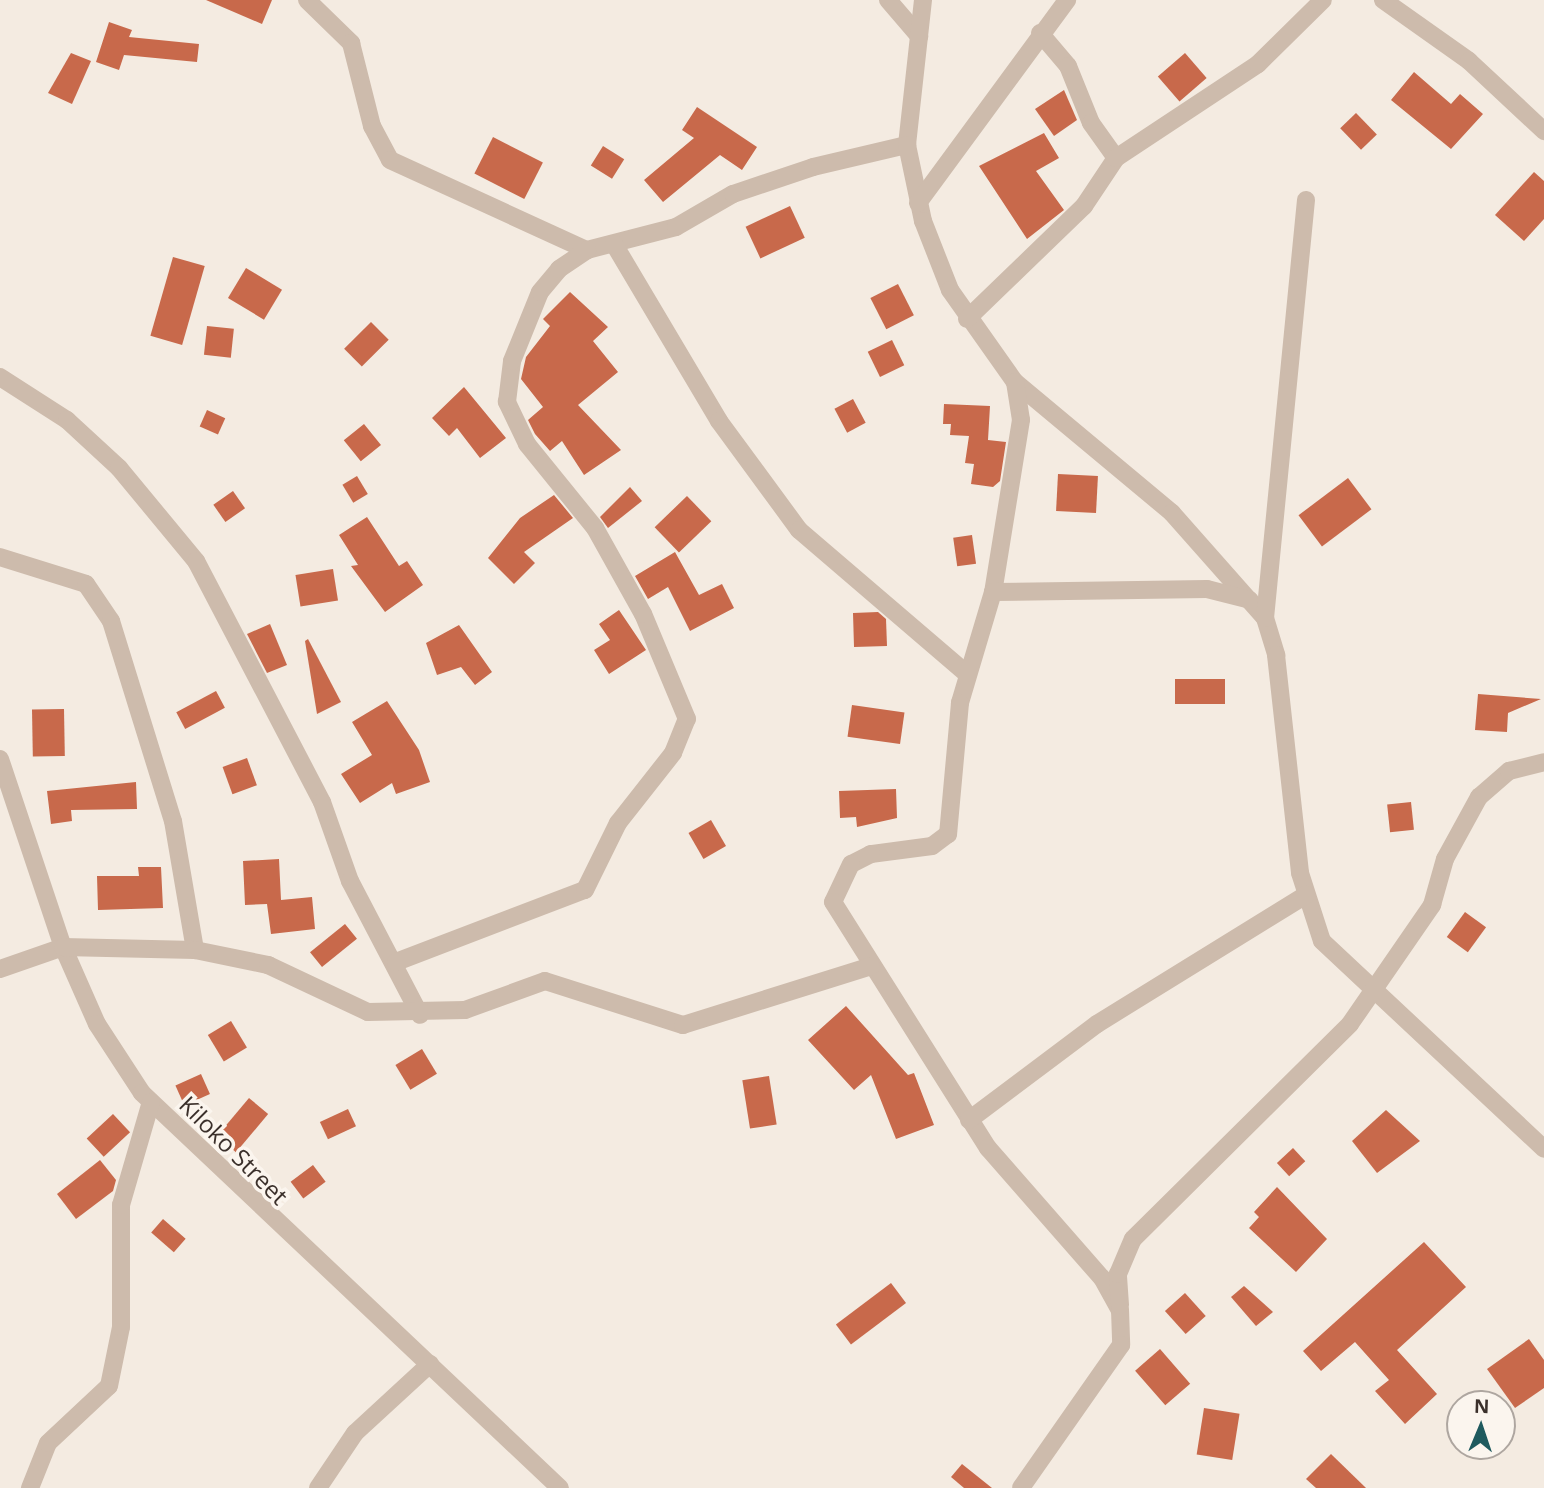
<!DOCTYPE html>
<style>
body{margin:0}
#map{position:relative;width:1544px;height:1488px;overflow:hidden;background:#f4ebe1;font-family:"Open Sans",sans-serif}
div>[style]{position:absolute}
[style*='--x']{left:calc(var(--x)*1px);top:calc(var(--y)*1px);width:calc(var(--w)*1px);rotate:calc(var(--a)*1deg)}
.building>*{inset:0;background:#c8694b;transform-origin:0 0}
.minor>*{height:18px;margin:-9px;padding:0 9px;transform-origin:9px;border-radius:9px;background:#cdbbac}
span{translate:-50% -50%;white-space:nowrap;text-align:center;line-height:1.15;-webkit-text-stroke:7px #fbf5ee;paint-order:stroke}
.street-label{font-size:24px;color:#3b302b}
.north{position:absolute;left:1446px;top:1390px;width:70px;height:70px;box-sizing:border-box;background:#fbf5ee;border:2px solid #aea6a0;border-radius:50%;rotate:2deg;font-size:19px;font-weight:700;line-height:28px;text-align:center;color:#3b302b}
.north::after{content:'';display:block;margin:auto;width:24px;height:32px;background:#1f5a5e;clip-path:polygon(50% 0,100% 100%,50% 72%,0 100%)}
</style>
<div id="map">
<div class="building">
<i style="clip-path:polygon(206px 0,272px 0,262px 24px)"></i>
<i style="clip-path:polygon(109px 22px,132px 30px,129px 37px,199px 44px,197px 62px,124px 55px,119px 70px,96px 62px)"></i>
<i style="clip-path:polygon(71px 53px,91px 61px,72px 104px,48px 93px)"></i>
<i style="left:1185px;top:53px;width:33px;height:36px;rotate:49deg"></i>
<i style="clip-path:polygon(1414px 72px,1451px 104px,1460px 94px,1483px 114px,1451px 149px,1391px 100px)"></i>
<i style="clip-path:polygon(1064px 90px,1077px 120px,1054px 136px,1035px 109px)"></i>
<i style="clip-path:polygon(697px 107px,757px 147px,742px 170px,720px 155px,663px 202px,644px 180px,694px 138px,682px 130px)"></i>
<i style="left:1356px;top:113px;width:30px;height:22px;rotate:46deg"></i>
<i style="clip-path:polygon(1044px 133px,1059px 158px,1036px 171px,1064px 210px,1027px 239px,979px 166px)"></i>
<i style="left:493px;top:137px;width:56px;height:41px;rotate:27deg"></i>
<i style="left:603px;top:146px;width:25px;height:23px;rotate:32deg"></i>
<i style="clip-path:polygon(1534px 172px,1544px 181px,1544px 219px,1524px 241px,1495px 215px)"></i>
<i style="left:790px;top:206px;width:35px;height:49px;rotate:65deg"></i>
<i style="left:173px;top:257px;width:33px;height:82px;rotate:16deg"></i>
<i style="left:246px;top:268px;width:42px;height:35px;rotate:31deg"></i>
<i style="left:898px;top:284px;width:35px;height:31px;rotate:63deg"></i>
<i style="clip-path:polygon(570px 292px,608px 327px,593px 341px,618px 372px,578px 405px,621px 450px,584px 475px,562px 441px,550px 451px,535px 434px,528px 420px,543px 407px,521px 379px,526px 357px,550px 326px,543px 319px)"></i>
<i style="left:371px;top:322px;width:25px;height:38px;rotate:45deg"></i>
<i style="left:207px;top:326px;width:27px;height:29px;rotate:6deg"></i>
<i style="left:892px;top:340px;width:28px;height:27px;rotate:64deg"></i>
<i style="clip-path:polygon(464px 387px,506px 438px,480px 458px,457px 428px,449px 436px,432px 418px)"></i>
<i style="left:853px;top:399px;width:27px;height:21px;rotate:62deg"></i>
<i style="clip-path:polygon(944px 404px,990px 406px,988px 440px,1006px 442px,1000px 481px,993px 487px,971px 484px,974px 464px,965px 463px,969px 436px,950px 435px,951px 424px,943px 424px)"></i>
<i style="left:207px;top:410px;width:20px;height:18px;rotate:24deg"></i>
<i style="left:364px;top:424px;width:27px;height:26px;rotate:51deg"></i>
<i style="left:1058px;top:474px;width:40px;height:37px;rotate:3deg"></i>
<i style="left:357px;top:476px;width:21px;height:17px;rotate:59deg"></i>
<i style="left:1348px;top:478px;width:39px;height:62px;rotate:53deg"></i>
<i style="clip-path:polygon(630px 487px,642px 501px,608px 528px,600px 517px)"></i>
<i style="left:233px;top:491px;width:21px;height:24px;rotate:55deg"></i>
<i style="clip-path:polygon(554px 495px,573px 518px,524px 552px,535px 563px,514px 584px,488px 558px,520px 518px)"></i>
<i style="left:687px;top:496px;width:35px;height:45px;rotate:46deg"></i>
<i style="clip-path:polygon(367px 517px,399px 566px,407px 561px,423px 585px,385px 612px,351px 566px,358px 565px,339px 535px)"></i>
<i style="left:972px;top:535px;width:29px;height:19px;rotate:82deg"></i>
<i style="clip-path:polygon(675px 552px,699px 595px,722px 584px,734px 608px,690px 631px,668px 587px,648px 599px,635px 576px)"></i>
<i style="left:333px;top:569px;width:32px;height:38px;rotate:81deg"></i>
<i style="clip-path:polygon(619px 610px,646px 650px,609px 674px,594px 650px,610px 640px,599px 624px)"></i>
<i style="clip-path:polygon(878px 612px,886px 619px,887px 646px,854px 647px,853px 613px)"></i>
<i style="clip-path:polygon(270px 624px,287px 665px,267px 673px,247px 634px)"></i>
<i style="clip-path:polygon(459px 625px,492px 672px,475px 685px,461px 667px,437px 675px,426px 643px)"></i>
<i style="clip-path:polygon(308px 639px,341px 702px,317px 714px,305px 641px)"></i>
<i style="left:1175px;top:679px;width:50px;height:25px"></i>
<i style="left:216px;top:691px;width:19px;height:45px;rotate:62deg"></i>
<i style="clip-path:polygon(1478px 694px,1541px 699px,1508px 713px,1507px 732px,1475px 730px)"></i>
<i style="clip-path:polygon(387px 701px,419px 750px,430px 782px,396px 794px,392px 783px,360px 803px,341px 774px,372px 755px,352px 722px)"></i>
<i style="left:852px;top:705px;width:53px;height:32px;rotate:8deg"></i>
<i style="left:64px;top:709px;width:47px;height:32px;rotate:89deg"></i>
<i style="left:247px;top:758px;width:29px;height:26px;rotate:70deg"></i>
<i style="clip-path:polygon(136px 782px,137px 809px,71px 810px,72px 821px,51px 824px,47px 791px)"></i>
<i style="clip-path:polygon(896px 789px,897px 818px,857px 827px,856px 817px,840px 818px,839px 791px)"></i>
<i style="left:1411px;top:802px;width:28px;height:24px;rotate:84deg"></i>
<i style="left:711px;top:820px;width:30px;height:26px;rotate:60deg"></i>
<i style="clip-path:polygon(279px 859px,281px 900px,312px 897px,315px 929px,271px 934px,267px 904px,245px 905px,243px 861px)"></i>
<i style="clip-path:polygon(138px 867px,161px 867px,163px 908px,98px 910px,97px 876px,139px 876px)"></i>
<i style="left:1465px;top:912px;width:26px;height:31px;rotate:36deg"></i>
<i style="left:345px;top:924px;width:19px;height:45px;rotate:51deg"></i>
<i style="clip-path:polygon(846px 1006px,908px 1075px,914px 1073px,934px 1125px,896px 1139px,871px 1075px,854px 1090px,808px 1040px)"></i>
<i style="left:231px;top:1021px;width:31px;height:27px;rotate:59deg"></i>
<i style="left:422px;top:1049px;width:29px;height:31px;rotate:59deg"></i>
<i style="left:201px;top:1074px;width:22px;height:28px;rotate:66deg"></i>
<i style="left:769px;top:1076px;width:49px;height:27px;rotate:81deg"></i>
<i style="left:249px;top:1098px;width:25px;height:50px;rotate:40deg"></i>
<i style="left:348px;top:1109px;width:19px;height:31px;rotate:65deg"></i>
<i style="clip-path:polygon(1386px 1110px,1420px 1141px,1377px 1173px,1352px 1141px)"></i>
<i style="left:113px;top:1114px;width:25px;height:36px;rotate:47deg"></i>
<i style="left:1293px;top:1148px;width:18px;height:22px;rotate:47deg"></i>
<i style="clip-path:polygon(100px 1160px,116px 1180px,113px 1191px,76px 1219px,57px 1194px)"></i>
<i style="left:313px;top:1165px;width:21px;height:28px;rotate:53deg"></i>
<i style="clip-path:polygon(1277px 1187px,1327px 1239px,1296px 1272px,1249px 1228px,1259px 1217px,1254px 1212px)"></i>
<i style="left:163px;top:1219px;width:30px;height:18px;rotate:41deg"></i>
<i style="clip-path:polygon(1424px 1242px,1466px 1287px,1397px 1350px,1437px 1394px,1405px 1424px,1375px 1391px,1389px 1380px,1355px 1342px,1321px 1371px,1303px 1351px)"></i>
<i style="left:891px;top:1283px;width:25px;height:69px;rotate:53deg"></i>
<i style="clip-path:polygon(1244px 1286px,1273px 1312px,1256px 1326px,1231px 1297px)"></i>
<i style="left:1185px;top:1293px;width:31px;height:27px;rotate:48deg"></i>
<i style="clip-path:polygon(1529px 1339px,1544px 1360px,1544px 1388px,1515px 1408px,1487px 1369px)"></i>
<i style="left:1160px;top:1349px;width:46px;height:33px;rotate:49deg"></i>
<i style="left:1204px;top:1408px;width:36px;height:47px;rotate:9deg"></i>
<i style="clip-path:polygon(1331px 1454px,1366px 1488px,1316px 1488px,1306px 1479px)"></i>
<i style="clip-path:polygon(962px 1464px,992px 1488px,964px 1488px,951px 1477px)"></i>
</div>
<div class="minor">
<i style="--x:307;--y:0;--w:62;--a:44.3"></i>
<i style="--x:351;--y:43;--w:86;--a:75.8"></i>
<i style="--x:372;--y:126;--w:38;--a:62"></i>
<i style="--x:390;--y:160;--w:217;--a:24.6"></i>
<i style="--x:587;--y:250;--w:92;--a:-14.5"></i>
<i style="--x:676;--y:227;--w:66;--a:-30.1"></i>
<i style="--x:733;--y:194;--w:84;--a:-18.6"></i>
<i style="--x:813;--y:167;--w:97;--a:-13.2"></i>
<i style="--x:888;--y:0;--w:48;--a:49.3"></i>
<i style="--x:923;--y:0;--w:146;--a:96.3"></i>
<i style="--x:907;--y:145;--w:78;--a:78.1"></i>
<i style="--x:923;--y:221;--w:74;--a:68.6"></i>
<i style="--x:950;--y:290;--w:113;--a:54.8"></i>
<i style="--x:1015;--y:382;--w:204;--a:39.8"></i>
<i style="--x:1172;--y:513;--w:140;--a:48.5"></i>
<i style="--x:1265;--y:618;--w:39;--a:73"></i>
<i style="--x:1276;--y:655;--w:219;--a:83.7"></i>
<i style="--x:1300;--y:873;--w:71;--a:72.1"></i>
<i style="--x:1322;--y:941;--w:304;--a:43.1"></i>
<i style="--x:1383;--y:0;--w:105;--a:35.3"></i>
<i style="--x:1469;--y:61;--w:103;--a:43"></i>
<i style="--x:1040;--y:33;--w:43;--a:49.7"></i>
<i style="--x:1068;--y:66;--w:61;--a:68"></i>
<i style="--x:1091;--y:123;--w:43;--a:54.5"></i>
<i style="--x:918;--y:203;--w:252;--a:-53.7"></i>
<i style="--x:614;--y:244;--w:206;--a:59.3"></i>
<i style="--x:719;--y:421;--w:135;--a:53.7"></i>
<i style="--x:799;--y:530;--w:220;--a:40.6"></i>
<i style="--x:967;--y:319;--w:163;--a:-44"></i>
<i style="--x:1084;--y:206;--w:58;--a:-56.3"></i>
<i style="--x:1116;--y:158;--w:170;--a:-33.5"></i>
<i style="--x:1258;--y:64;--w:91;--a:-44.6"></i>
<i style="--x:0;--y:377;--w:80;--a:32.7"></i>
<i style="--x:67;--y:420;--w:71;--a:42.7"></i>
<i style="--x:119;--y:468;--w:121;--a:50.4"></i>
<i style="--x:196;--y:561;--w:272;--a:62.4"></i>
<i style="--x:322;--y:802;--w:84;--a:70.5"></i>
<i style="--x:350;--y:881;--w:151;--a:62.4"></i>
<i style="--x:1015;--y:382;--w:38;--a:81"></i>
<i style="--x:1021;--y:420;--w:174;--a:99.2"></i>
<i style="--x:993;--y:592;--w:116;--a:106.6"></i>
<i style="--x:960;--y:703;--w:132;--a:95.2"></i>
<i style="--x:948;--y:834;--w:20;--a:143"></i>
<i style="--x:932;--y:846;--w:62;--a:172.5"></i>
<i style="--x:871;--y:854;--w:22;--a:153"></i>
<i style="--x:851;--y:864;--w:42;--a:115.3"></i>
<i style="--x:833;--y:902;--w:291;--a:57.8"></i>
<i style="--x:988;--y:1148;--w:173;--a:48.8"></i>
<i style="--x:1102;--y:1278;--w:37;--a:61"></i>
<i style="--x:1120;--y:1310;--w:35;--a:88"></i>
<i style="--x:1121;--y:1345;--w:174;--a:125"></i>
<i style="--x:0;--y:557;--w:90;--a:17.4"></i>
<i style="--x:86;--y:584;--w:45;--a:56"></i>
<i style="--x:111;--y:621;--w:209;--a:72.8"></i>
<i style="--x:173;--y:821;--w:131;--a:80.3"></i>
<i style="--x:993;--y:592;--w:214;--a:-0.8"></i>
<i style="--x:1207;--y:589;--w:44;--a:14.3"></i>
<i style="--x:1265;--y:618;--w:420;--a:-84.4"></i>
<i style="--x:0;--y:759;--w:198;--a:71.5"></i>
<i style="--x:63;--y:947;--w:84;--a:66.2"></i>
<i style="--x:97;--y:1024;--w:82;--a:56.9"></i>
<i style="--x:142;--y:1093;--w:575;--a:43.38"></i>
<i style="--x:396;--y:962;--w:202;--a:-20.9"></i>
<i style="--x:585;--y:890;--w:75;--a:-63.8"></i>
<i style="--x:618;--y:823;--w:89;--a:-51.8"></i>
<i style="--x:673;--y:753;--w:37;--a:-68"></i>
<i style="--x:687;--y:719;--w:114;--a:-112.7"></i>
<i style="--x:643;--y:614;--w:98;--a:-119.2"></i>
<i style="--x:595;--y:528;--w:108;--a:-129"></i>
<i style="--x:527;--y:444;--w:47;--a:-115.5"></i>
<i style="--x:507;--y:402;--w:41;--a:-83"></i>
<i style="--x:512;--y:361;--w:74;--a:-67.9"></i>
<i style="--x:540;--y:292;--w:30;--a:-50"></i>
<i style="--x:559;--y:269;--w:34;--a:-34"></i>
<i style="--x:0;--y:969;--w:67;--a:-19.2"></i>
<i style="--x:63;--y:947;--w:132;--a:1.3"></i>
<i style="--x:195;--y:950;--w:75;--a:11.6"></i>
<i style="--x:268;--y:965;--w:110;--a:25.2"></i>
<i style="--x:368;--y:1012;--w:97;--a:-1.2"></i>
<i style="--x:465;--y:1010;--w:85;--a:-19.9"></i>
<i style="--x:545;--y:981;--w:145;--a:17.7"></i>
<i style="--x:683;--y:1025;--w:197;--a:-17.4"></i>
<i style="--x:969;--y:1120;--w:160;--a:-36.9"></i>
<i style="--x:1097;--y:1024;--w:246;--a:-31.7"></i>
<i style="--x:1120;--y:1305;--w:31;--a:-94"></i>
<i style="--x:1118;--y:1274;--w:38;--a:-67"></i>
<i style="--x:1133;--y:1239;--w:305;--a:-44.7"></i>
<i style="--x:1350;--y:1024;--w:145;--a:-55.4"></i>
<i style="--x:1432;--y:905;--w:48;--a:-74.2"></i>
<i style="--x:1445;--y:859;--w:71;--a:-61.3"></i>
<i style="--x:1479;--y:797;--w:40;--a:-41"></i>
<i style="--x:1509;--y:771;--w:36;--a:-14"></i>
<i style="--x:30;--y:1488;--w:48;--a:-68.2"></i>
<i style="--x:48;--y:1443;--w:83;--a:-43.1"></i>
<i style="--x:109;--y:1386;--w:60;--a:-78.5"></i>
<i style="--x:121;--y:1327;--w:122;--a:-90"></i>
<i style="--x:121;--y:1205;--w:107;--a:-73.8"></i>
<i style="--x:318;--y:1488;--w:66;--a:-56.1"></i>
<i style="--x:355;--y:1433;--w:102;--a:-42.6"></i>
</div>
<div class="street-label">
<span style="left:234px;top:1150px;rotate:45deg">Kiloko Street</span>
</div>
<div class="north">N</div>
</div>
